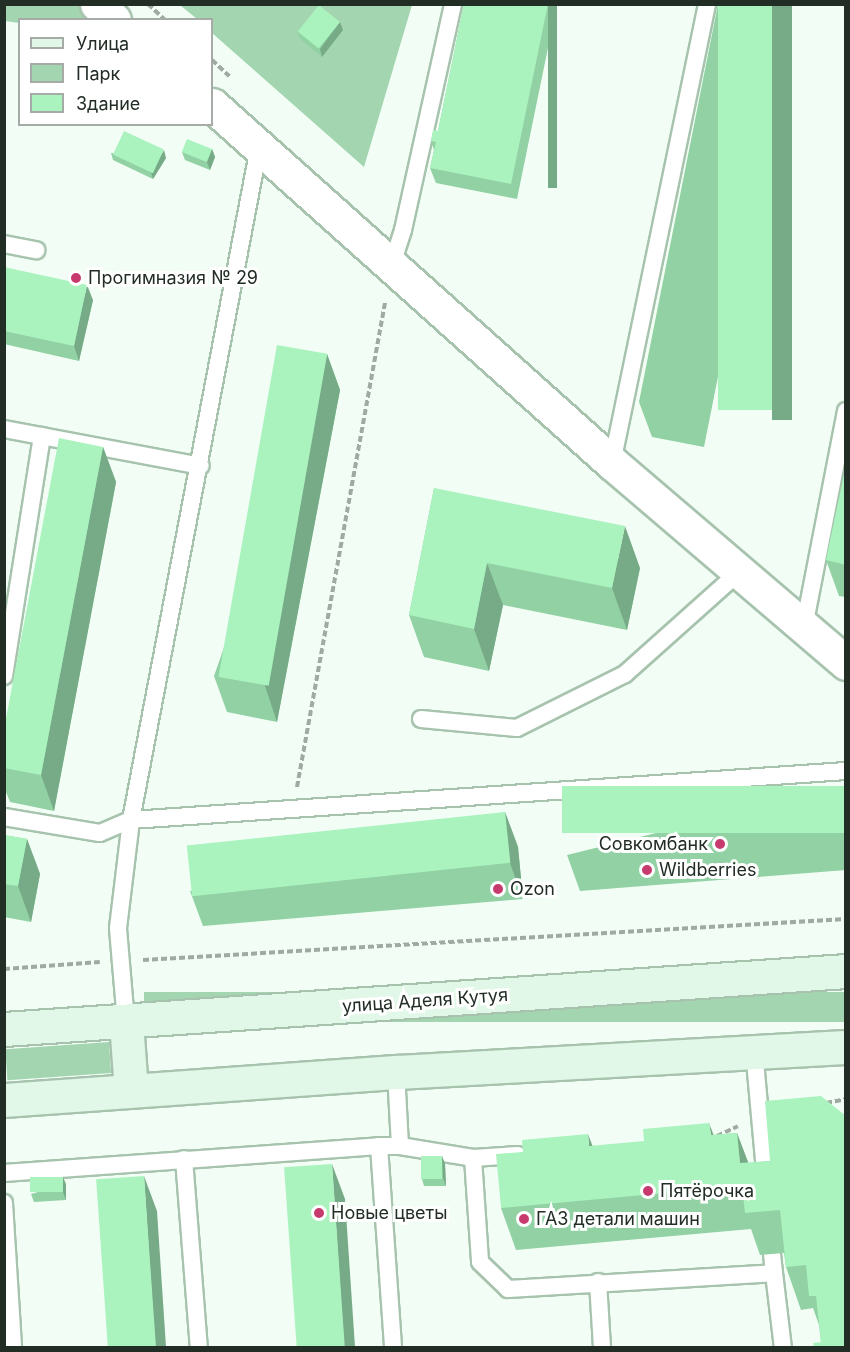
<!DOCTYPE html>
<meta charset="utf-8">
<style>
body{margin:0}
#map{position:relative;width:850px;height:1352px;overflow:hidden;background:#f2fef5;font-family:Inter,sans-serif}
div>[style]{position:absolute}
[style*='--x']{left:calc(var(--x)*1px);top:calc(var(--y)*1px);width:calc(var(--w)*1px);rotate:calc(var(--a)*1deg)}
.green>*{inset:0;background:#a3d5b0;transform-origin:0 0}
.path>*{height:4px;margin-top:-2px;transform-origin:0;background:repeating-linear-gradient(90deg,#9faaa2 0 6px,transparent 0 9px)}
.roads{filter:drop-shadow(2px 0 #a7c3ae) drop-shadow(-2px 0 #a7c3ae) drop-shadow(0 2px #a7c3ae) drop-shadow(0 -2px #a7c3ae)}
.service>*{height:16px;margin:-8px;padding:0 8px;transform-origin:8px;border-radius:8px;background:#fff}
.minor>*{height:33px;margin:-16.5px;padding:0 16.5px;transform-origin:16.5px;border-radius:16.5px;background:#fff}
.secondary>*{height:33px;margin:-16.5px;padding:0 16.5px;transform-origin:16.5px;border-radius:16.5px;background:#e1f7e7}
.wall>*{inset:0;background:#92d1a4}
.shaded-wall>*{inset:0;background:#77aa86;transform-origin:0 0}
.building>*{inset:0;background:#aaf3bf;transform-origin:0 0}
.dots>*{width:16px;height:16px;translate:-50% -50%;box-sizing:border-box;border:3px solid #fff;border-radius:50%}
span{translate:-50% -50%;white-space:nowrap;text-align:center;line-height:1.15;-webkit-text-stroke:6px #fff;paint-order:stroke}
.poi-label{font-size:18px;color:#222d25}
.left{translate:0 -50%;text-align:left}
.right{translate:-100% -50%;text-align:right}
.street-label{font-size:18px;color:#222d25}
.frame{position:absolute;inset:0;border:6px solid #222d25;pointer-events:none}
.legend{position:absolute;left:18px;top:18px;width:195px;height:108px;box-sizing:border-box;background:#fff;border:2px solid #a7aba8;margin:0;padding:8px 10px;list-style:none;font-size:18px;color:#222d25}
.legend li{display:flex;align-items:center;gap:12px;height:30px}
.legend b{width:30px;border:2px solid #a7aba8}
</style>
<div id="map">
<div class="green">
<i style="clip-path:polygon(4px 5px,86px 5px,103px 19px,20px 20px,19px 23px,5px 21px)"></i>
<i style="clip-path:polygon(180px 5px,412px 5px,364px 167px,212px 33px,212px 20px,197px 19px)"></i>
<i style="left:845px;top:992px;width:30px;height:701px;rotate:90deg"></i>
<i style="left:109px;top:1042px;width:31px;height:104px;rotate:86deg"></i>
</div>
<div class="path">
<i style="--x:148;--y:4;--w:23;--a:43"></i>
<i style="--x:212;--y:60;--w:26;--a:43"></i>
<i style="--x:297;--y:787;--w:494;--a:-79.7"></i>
<i style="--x:143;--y:960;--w:704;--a:-3.34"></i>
<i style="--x:4;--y:969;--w:96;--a:-4.2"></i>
<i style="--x:826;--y:1103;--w:20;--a:-11"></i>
<i style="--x:717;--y:1136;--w:23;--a:-25"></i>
</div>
<div class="roads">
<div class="service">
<i style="--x:4;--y:244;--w:33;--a:11"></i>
<i style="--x:392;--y:264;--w:36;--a:-72"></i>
<i style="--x:403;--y:230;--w:231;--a:-77.5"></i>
<i style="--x:4;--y:429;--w:200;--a:10.6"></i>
<i style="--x:612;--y:463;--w:469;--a:-78.3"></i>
<i style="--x:804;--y:627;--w:220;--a:-79"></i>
<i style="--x:4;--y:676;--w:243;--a:-81"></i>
<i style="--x:421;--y:719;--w:96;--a:5.4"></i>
<i style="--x:517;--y:728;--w:121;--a:-26.6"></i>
<i style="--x:625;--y:674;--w:154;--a:-41.8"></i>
<i style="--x:4;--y:817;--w:97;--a:9.5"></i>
<i style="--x:100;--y:833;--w:34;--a:-23"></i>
<i style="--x:131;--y:820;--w:717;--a:-3.92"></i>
<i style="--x:126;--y:1022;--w:94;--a:-94.9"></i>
<i style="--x:118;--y:928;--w:109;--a:-83.1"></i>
<i style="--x:131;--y:820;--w:685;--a:-79.23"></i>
<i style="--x:754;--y:1050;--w:133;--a:84.8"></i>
<i style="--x:396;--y:1072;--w:74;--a:86.9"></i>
<i style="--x:379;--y:1146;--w:202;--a:86"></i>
<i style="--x:473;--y:1158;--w:104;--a:86.1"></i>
<i style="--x:480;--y:1262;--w:39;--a:44"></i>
<i style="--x:508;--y:1289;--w:266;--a:-3.4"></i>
<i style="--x:774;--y:1273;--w:76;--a:83.2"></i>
<i style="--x:184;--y:1159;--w:190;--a:85.5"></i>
<i style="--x:4;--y:1173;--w:376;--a:-4.1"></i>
<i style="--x:379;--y:1146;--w:21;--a:0"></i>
<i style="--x:400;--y:1146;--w:74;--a:9.3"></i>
<i style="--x:473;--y:1158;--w:45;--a:-3.8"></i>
<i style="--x:4;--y:1203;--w:145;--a:86.4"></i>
<i style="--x:772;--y:1254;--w:19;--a:84"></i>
<i style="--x:598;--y:1282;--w:66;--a:86.5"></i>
</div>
<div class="minor">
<i style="--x:97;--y:4;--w:23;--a:43"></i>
<i style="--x:212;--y:105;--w:537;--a:41.83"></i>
<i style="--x:612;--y:463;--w:308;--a:40.5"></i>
</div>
<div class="secondary">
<i style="--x:126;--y:1022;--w:68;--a:85.8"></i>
<i style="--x:4;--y:1029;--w:844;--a:-3.94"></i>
<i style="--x:4;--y:1100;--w:393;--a:-4.1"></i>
<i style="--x:396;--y:1072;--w:451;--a:-3.2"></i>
</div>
</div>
<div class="wall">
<i style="clip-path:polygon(464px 4px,557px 4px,517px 199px,436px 183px,430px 168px,434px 150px,431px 141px,438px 131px)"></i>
<i style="clip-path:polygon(718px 4px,792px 4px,704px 447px,652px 437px,639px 402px)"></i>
<i style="clip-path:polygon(343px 30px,322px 57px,300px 39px,297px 31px)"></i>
<i style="clip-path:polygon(212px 149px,215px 157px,210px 170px,185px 160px,182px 152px)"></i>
<i style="clip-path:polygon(111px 153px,166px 158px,153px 179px,113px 160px)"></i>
<i style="clip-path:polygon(4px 267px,93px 300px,79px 361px,4px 344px)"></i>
<i style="clip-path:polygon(327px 354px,340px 390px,277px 722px,227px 712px,214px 676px)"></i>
<i style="clip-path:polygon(103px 447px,116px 482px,54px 811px,10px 802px,4px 787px,4px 729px)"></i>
<i style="clip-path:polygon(846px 465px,846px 597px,839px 596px,826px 560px)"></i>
<i style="clip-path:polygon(434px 488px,640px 568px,627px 630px,503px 605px,489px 671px,424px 657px,409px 615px)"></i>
<i style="clip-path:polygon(846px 786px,846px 870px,580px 891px,567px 855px)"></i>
<i style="clip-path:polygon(505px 812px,518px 847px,523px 899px,203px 926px,190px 891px)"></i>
<i style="clip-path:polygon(4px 835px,27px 839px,40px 874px,31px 922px,4px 917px)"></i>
<i style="clip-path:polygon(821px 1096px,821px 1342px,819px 1325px,813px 1308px,801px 1310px,786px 1267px,784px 1253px,760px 1255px,751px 1229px,516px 1250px,501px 1208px,714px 1135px,737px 1133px,748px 1163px,770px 1161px)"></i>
<i style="clip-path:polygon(442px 1156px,445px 1164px,446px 1186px,424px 1186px,422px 1179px)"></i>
<i style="clip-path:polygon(66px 1184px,66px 1200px,34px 1202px,31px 1194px)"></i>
</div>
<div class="shaded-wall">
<i style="left:548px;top:4px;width:9px;height:184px"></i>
<i style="left:772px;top:4px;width:20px;height:416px"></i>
<i style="clip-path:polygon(340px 22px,343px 30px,322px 57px,320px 49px)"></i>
<i style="clip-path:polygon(212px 149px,215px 157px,210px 170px,207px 162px)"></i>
<i style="clip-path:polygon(164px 150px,166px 158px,153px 179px,151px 172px)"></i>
<i style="clip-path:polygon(87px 285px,93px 300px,79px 361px,74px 346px)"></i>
<i style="clip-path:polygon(327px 354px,340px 390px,277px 722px,265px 686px)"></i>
<i style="clip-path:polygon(103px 447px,116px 482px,54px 811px,41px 775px)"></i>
<i style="clip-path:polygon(625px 526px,640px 568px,627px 630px,612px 588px)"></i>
<i style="clip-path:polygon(487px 563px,503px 605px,489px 671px,474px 629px)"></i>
<i style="clip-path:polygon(505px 812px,518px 847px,523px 899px,510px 863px)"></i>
<i style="clip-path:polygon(27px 839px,40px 874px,31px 922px,18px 886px)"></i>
<i style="clip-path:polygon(709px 1123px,725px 1165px,711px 1135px)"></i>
<i style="clip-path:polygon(737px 1133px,753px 1175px,740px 1163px)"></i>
<i style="clip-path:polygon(588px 1134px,604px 1176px,589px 1146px)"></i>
<i style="clip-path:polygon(442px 1156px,445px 1164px,446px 1186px,443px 1178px)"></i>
<i style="clip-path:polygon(332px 1164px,345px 1199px,355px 1347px,344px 1347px)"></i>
<i style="clip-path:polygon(144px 1176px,157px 1211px,166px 1347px,155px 1347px)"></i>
<i style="clip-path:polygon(63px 1177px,66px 1184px,66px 1200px,63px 1192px)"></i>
</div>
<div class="building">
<i style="clip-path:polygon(464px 4px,548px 4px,511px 184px,430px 168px,436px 142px,431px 141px,433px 130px,438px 131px)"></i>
<i style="left:718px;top:4px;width:54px;height:406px"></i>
<i style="left:319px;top:5px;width:27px;height:34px;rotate:39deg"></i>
<i style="left:124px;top:131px;width:44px;height:26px;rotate:25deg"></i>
<i style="left:187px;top:139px;width:27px;height:14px;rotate:22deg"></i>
<i style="clip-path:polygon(4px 267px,87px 285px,74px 346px,4px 331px)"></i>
<i style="left:277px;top:345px;width:51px;height:337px;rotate:10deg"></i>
<i style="clip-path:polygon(59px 438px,103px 447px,41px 775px,4px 768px,4px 729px)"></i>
<i style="clip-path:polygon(846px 465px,846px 565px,826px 560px)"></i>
<i style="clip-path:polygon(434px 488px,625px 526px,612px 588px,487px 563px,474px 629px,409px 615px)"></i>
<i style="left:846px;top:786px;width:47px;height:284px;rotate:90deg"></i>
<i style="left:505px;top:812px;width:51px;height:320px;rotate:84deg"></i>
<i style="clip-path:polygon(4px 835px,27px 839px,18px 886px,4px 884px)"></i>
<i style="clip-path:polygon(821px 1096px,846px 1116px,846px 1347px,814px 1347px,813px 1343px,821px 1342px,816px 1296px,809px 1296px,806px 1265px,786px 1267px,780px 1210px,745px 1213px,742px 1186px,501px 1208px,496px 1154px,523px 1152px,522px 1140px,588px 1134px,589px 1146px,644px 1141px,643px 1129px,709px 1123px,711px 1135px,737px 1133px,740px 1163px,770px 1161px,765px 1101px)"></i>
<i style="left:421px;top:1156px;width:21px;height:23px"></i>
<i style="left:332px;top:1164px;width:183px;height:48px;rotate:86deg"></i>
<i style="left:144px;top:1176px;width:171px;height:48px;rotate:86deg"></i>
<i style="left:63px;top:1177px;width:15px;height:33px;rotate:90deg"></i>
</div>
<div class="dots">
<i style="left:76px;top:278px;background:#c63a6d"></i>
<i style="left:720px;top:844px;background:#c63a6d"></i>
<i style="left:647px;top:870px;background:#c63a6d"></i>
<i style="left:498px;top:889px;background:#c63a6d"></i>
<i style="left:648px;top:1191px;background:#c63a6d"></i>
<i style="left:319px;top:1213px;background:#c63a6d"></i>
<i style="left:524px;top:1219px;background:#c63a6d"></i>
</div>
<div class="poi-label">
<span class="left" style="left:88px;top:278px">Прогимназия № 29</span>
<span class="right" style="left:708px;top:844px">Совкомбанк</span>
<span class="left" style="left:659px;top:870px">Wildberries</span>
<span class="left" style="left:510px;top:889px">Ozon</span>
<span class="left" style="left:660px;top:1191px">Пятёрочка</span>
<span class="left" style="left:331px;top:1213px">Новые цветы</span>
<span class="left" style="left:536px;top:1219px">ГАЗ детали машин</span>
</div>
<div class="street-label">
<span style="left:425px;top:1001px;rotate:-4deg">улица Аделя Кутуя</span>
</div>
<div class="frame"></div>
<ul class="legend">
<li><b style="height:8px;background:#e1f7e7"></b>Улица</li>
<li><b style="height:16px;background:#a3d5b0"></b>Парк</li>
<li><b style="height:16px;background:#aaf3bf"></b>Здание</li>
</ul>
</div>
